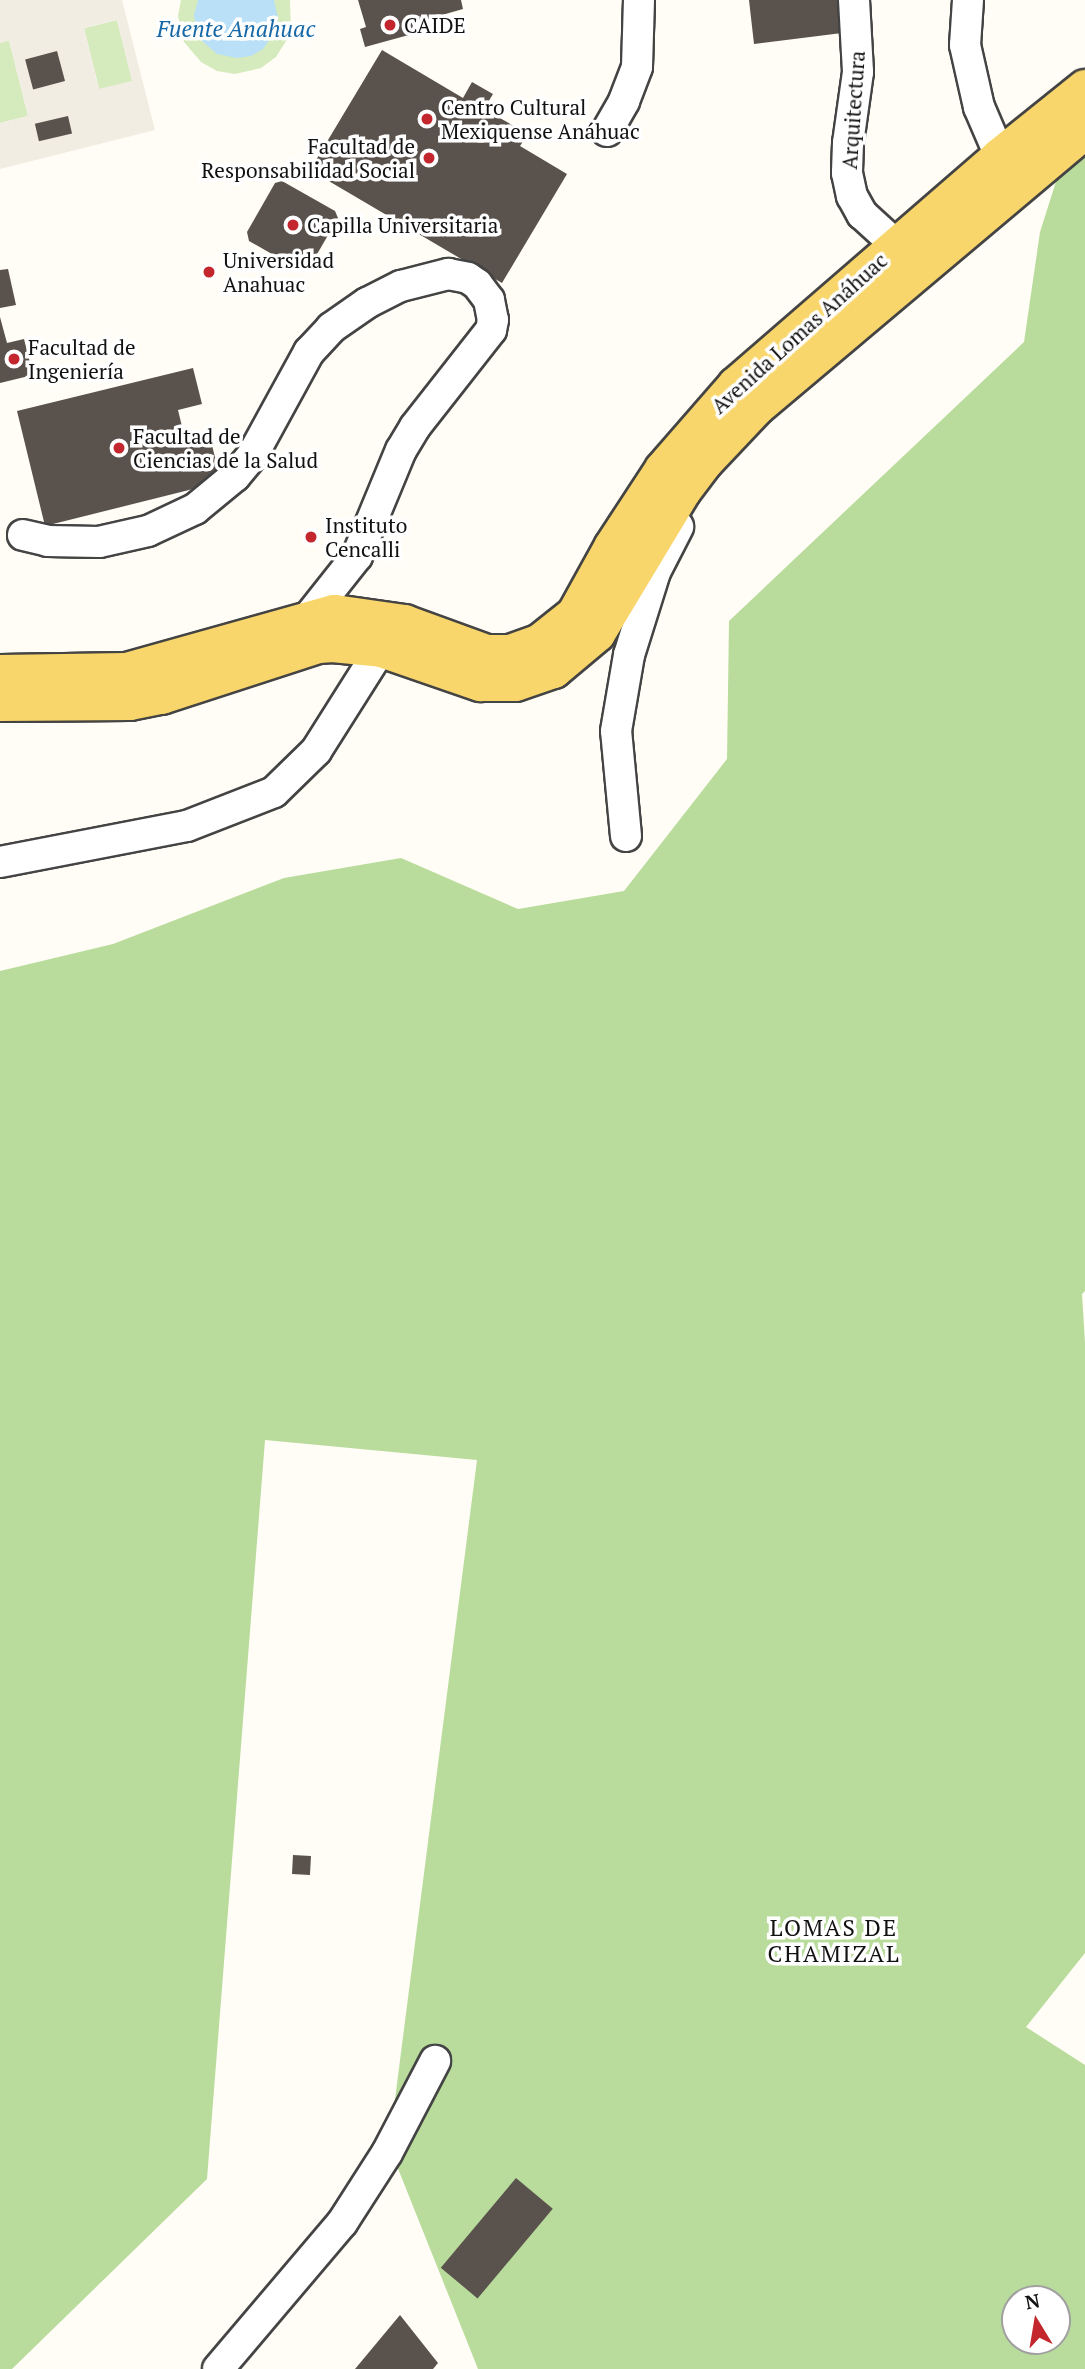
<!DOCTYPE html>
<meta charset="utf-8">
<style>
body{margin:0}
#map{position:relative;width:1085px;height:2369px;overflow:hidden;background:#fffdf5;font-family:"PT Serif",serif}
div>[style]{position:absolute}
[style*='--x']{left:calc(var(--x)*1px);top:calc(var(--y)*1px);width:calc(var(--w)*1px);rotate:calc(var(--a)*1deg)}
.green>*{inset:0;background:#d5ebbd;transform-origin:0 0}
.forest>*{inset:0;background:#b9dc9c}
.plaza>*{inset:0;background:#f1ede2}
.water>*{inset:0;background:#b9e0f7}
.building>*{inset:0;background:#5a524d;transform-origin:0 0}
.roads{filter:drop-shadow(2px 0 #444) drop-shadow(-2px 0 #444) drop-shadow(0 2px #444) drop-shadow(0 -2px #444)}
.minor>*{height:30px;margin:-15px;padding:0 15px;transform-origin:15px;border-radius:15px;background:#fff}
.major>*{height:37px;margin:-18.5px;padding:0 18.5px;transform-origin:18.5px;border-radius:18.5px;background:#f9d66b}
.dots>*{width:19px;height:19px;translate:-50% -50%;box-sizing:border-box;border:4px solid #fff;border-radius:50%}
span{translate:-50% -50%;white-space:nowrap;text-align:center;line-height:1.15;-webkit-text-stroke:7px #fff;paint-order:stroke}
.poi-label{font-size:21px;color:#111}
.left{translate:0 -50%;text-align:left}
.right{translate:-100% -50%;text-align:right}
.street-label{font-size:21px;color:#111}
.water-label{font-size:23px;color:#1768a6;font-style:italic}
.neighbourhood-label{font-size:23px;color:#111;letter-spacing:2px}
.north{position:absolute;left:1001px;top:2285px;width:70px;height:70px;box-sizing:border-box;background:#fff;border:2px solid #a0a0a0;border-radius:50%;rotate:349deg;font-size:19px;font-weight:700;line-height:28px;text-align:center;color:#111}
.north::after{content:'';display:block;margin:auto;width:24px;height:32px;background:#c4262e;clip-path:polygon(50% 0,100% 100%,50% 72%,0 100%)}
</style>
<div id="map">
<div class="green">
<i style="clip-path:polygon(181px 0,290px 0,291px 33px,276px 57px,261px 68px,235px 74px,217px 71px,201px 62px,184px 42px,178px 16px)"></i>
<i style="left:117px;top:20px;width:63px;height:34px;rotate:76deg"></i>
<i style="clip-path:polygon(9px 40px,28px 116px,0 123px,0 43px)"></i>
</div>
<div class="forest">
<i style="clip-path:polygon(evenodd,1085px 90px,1085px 1291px,1082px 1294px,1085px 1343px,1085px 1953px,1026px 2027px,1085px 2065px,1085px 2369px,478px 2369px,389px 2146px,477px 1460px,265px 1440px,207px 2179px,12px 2369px,0 2369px,0 971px,113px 944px,284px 878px,401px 858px,518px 909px,624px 891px,727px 759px,729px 621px,1024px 342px,1040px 232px,1085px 90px,1015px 2299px,1057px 2299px,1057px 2341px,1015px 2341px,1015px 2299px)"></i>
</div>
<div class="plaza">
<i style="clip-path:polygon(evenodd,0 0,122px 0,155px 130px,0 169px,0 123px,28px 116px,9px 41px,0 43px,0 0,117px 20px,132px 81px,99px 89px,84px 28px,117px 20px)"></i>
</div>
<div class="water">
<i style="clip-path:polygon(198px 0,274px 0,278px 19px,275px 32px,263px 49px,251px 56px,237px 58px,217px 54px,202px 41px,196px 29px,194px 15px)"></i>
</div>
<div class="building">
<i style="clip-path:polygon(358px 0,461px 0,463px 9px,414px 23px,416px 33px,365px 47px,360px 29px,366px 27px)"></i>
<i style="clip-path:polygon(749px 0,838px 0,842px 33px,754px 44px)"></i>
<i style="clip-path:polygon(382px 50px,463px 98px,472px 82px,493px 94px,484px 109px,528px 134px,520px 146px,567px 174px,502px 283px,310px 170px)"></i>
<i style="left:57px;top:51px;width:31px;height:33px;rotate:75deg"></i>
<i style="left:68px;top:116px;width:18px;height:34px;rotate:77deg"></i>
<i style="clip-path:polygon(282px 181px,335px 211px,338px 218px,309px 268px,300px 270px,249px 241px,247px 232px,275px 183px)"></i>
<i style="clip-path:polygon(8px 269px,16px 305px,0 308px,0 270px)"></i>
<i style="clip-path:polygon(0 317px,7px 343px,24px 339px,33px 375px,0 383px)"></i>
<i style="clip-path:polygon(193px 368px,202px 404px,178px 410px,186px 443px,210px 437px,221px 482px,45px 526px,17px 411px)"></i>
<i style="left:293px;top:1855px;width:18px;height:19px;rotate:3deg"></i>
<i style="left:516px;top:2178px;width:48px;height:117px;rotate:40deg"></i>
<i style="clip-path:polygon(400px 2315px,438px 2363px,433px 2369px,355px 2369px)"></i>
</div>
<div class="roads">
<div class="minor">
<i style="--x:854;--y:0;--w:72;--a:86.8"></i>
<i style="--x:858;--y:72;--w:72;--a:98"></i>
<i style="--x:848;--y:143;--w:30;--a:92"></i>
<i style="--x:847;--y:173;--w:24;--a:78"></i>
<i style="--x:852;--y:196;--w:21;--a:61"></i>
<i style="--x:862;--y:214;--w:46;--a:42.4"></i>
<i style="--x:968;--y:0;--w:45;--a:93.8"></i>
<i style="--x:965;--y:45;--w:64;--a:77.3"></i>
<i style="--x:979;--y:107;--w:53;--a:66.8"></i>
<i style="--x:1000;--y:156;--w:19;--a:78"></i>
<i style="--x:607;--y:131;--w:34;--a:-60"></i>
<i style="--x:624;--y:101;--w:36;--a:-69"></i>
<i style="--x:637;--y:67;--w:67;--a:-88.3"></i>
<i style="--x:23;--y:535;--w:26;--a:13"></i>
<i style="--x:48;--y:541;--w:51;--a:1.1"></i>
<i style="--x:99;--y:542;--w:50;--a:-12.7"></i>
<i style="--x:148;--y:531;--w:52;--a:-25.1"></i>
<i style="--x:195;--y:509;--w:52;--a:-39.5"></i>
<i style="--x:235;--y:476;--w:26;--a:-50"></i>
<i style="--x:252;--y:456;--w:119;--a:-61.3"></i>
<i style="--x:309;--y:352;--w:33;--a:-47"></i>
<i style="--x:331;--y:328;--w:44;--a:-34.8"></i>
<i style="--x:367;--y:303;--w:38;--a:-27"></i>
<i style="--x:401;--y:286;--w:49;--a:-14.3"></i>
<i style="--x:448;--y:274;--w:20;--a:11"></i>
<i style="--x:468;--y:278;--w:11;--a:34"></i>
<i style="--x:477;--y:284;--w:20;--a:53"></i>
<i style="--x:489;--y:300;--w:20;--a:79"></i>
<i style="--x:493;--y:320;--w:10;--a:101"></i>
<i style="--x:491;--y:330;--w:123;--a:128.1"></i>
<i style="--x:415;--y:427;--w:27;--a:121"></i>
<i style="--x:401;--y:450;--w:115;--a:112.5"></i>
<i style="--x:357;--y:556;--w:80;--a:128.4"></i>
<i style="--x:307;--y:619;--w:11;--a:68"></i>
<i style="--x:626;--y:836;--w:105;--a:-95.4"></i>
<i style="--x:616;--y:731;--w:77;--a:-80.3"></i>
<i style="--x:629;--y:655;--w:87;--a:-72.6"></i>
<i style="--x:655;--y:572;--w:51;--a:-62.9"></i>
<i style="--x:0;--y:862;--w:190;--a:-10.9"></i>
<i style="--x:187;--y:826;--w:93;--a:-21.3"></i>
<i style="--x:274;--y:792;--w:59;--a:-44.3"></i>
<i style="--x:316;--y:751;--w:122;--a:-57.7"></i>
<i style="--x:381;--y:648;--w:18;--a:-81"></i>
<i style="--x:218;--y:2369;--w:192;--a:-49.7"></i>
<i style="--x:342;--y:2223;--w:83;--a:-57.3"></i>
<i style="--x:387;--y:2153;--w:104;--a:-62.4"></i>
</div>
<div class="major">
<i style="--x:0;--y:673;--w:126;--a:-0.9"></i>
<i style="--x:126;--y:671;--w:216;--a:-15.6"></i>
<i style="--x:334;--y:613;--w:71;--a:8.1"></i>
<i style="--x:404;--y:623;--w:87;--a:20.1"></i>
<i style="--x:486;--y:653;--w:24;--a:0"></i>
<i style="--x:510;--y:653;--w:32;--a:-20"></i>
<i style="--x:540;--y:642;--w:45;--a:-38.7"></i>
<i style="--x:575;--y:614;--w:77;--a:-61.1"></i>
<i style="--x:612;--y:547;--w:93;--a:-56.8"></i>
<i style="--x:663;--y:469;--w:111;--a:-49"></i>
<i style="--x:736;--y:385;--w:349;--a:-40.9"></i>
<i style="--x:1000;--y:156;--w:109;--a:-38.7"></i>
<i style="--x:0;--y:702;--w:129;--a:-0.4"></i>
<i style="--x:129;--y:701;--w:33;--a:-11"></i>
<i style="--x:161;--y:695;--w:165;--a:-18"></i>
<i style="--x:318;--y:644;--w:14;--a:-4"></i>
<i style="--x:332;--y:643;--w:49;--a:5.8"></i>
<i style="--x:381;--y:648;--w:105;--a:19"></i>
<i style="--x:480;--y:682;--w:35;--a:0"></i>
<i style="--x:515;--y:682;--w:40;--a:-18.9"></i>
<i style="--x:553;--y:669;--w:56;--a:-39.9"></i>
<i style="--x:596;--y:633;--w:167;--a:-59"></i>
<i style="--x:682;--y:490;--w:36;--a:-53"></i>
<i style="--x:704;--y:461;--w:74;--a:-46.6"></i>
<i style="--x:755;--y:407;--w:431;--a:-40.1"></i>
</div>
</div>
<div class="dots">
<i style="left:390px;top:25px;background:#c4262e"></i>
<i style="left:427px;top:119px;background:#c4262e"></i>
<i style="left:429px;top:158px;background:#c4262e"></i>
<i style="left:293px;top:225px;background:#c4262e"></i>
<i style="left:209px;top:272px;background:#c4262e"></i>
<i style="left:14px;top:359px;background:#c4262e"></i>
<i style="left:119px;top:448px;background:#c4262e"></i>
<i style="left:311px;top:537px;background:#c4262e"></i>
</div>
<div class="poi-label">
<span class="left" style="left:404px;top:25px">CAIDE</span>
<span class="left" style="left:441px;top:119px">Centro Cultural<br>Mexiquense Anáhuac</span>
<span class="right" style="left:415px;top:158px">Facultad de<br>Responsabilidad Social</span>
<span class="left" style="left:307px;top:225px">Capilla Universitaria</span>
<span class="left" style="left:223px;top:272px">Universidad<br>Anahuac</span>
<span class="left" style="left:28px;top:359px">Facultad de<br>Ingeniería</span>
<span class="left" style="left:133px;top:448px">Facultad de<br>Ciencias de la Salud</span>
<span class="left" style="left:325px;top:537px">Instituto<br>Cencalli</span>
</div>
<div class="street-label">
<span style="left:853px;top:110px;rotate:-86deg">Arquitectura</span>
<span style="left:799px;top:333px;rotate:-42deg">Avenida Lomas Anáhuac</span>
</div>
<div class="water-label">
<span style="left:236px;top:29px">Fuente Anahuac</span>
</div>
<div class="neighbourhood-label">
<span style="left:834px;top:1941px">LOMAS DE<br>CHAMIZAL</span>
</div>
<div class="north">N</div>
</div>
